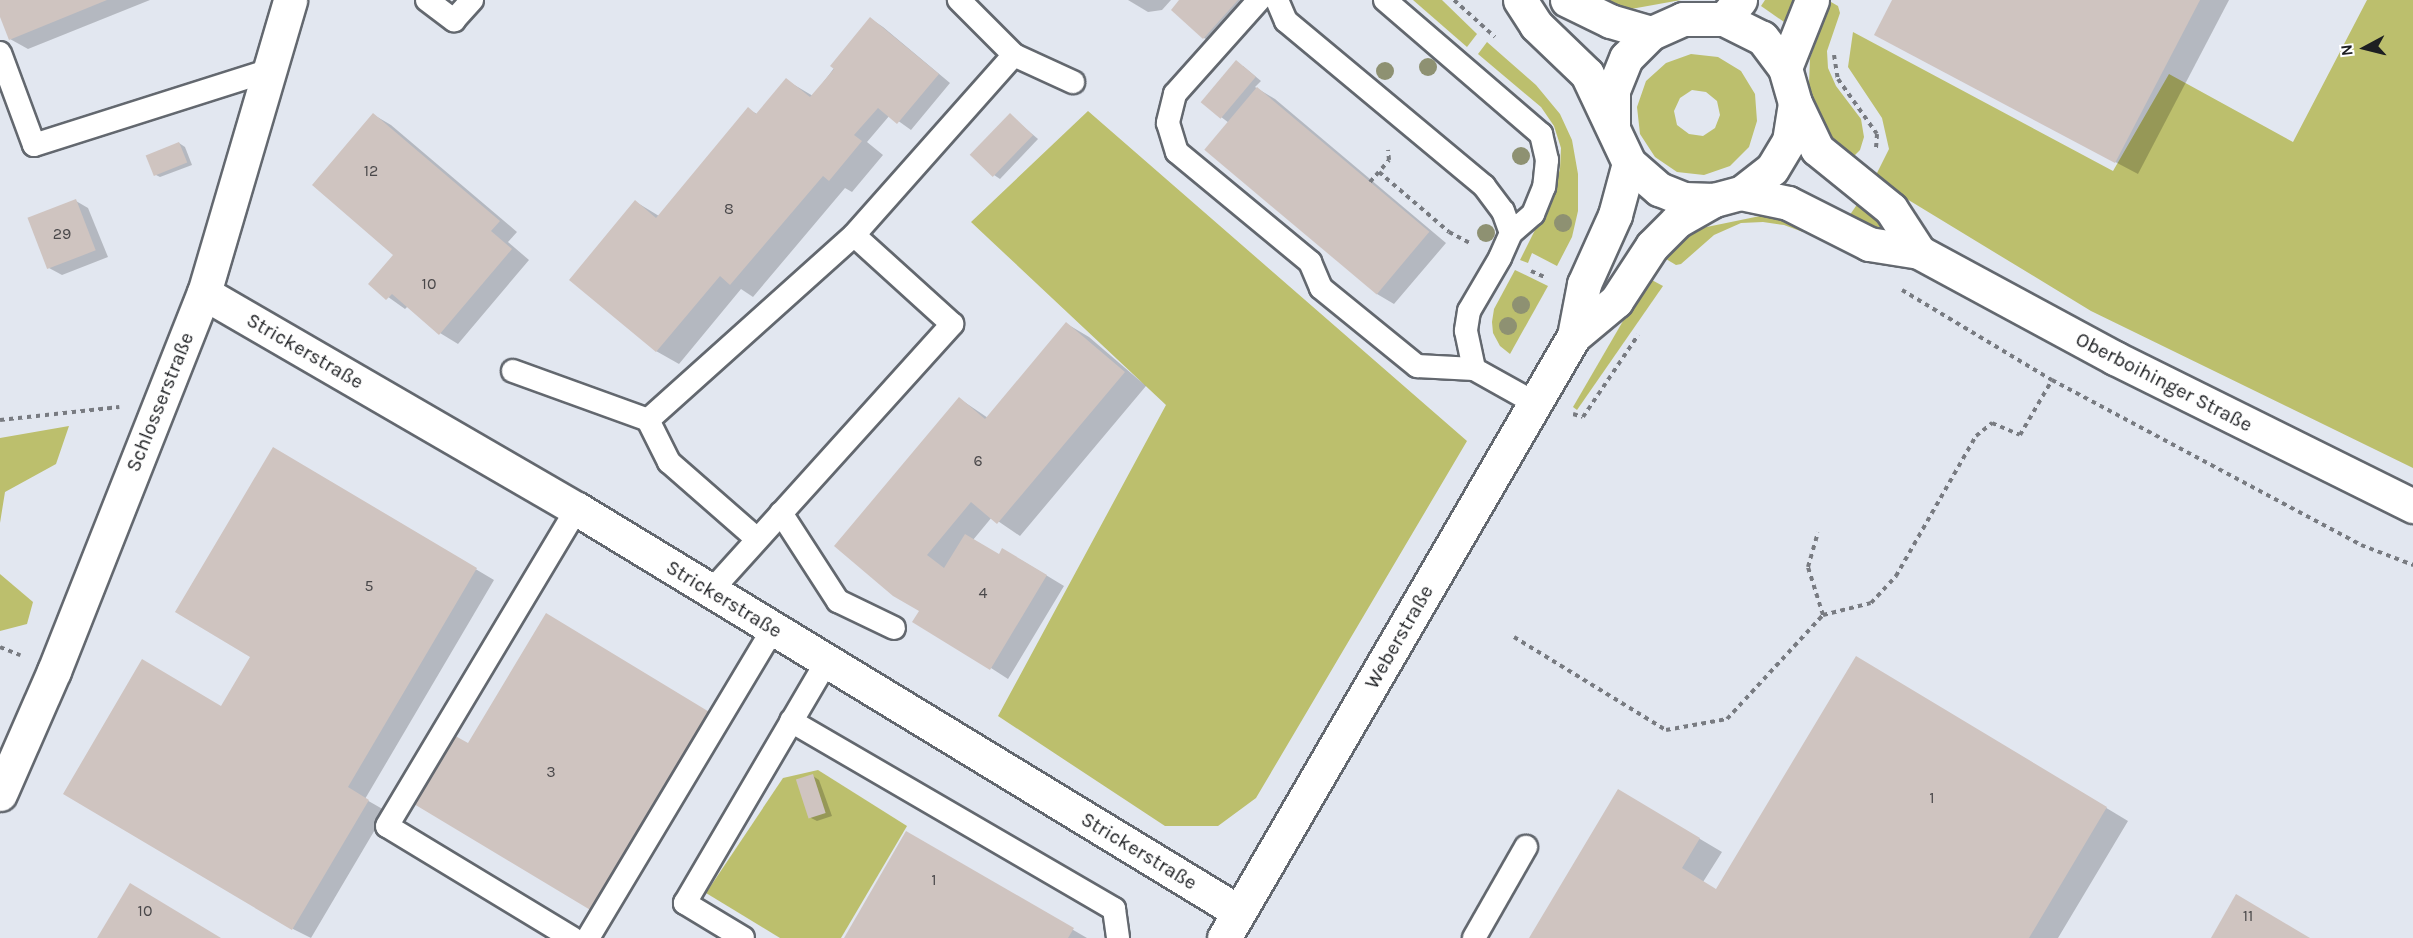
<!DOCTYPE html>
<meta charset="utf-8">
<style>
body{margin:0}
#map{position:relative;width:2413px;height:938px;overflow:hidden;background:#e2e7f0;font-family:Karla,sans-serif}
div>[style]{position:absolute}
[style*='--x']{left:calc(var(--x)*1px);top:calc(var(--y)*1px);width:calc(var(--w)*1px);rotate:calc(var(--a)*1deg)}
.green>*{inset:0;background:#bcbf6d;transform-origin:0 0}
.shadow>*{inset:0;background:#0003}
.building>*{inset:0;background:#cfc4c0;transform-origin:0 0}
.path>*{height:4px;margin-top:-2px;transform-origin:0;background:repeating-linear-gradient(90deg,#787b81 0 4.5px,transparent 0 9px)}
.roads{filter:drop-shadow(2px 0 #63686f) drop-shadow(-2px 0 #63686f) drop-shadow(0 2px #63686f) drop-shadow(0 -2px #63686f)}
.service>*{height:22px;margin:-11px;padding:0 11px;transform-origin:11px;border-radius:11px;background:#fff}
.minor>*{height:33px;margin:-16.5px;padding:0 16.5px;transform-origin:16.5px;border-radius:16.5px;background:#fff}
.secondary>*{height:33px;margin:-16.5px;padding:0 16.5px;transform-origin:16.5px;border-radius:16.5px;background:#fff}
.trees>*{width:18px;height:18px;margin:-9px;border-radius:50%;background:#8e9172}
span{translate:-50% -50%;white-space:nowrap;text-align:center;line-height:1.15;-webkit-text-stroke:4.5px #fff;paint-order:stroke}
.number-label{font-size:16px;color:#4a484a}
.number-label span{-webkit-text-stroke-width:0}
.street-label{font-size:20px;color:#1d1f22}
.north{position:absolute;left:2335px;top:18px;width:60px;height:60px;-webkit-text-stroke:4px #fff;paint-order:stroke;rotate:263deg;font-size:16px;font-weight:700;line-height:24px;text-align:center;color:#1d1f22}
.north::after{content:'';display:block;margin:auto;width:21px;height:27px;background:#1d1f22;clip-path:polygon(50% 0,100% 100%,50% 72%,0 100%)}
</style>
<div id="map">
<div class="green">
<i style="clip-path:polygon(1413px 0,1442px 0,1477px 34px,1467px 47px)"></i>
<i style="clip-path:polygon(1600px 0,1681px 0,1631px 9px,1612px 7px)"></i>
<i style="clip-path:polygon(1765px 0,1797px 0,1787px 24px,1761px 6px)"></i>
<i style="clip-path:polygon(2367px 0,2413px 0,2413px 468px,2091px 311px,1874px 179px,1889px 149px,1882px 118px,1848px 67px,1853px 32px,2113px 171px,2169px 74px,2293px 142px)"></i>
<i style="clip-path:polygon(1831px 2px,1838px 6px,1840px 13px,1827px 51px,1828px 68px,1836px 86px,1861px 119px,1864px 137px,1860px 150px,1849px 161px,1836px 151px,1814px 115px,1809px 84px,1810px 58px)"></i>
<i style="clip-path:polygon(1487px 42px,1536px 85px,1560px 114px,1572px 140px,1578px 174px,1578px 211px,1572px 237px,1557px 266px,1532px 253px,1528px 263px,1520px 260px,1551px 198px,1560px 169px,1561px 148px,1554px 126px,1541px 107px,1478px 54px)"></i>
<i style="clip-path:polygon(evenodd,1691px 54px,1718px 57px,1741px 71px,1755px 94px,1757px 121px,1749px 147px,1730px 166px,1704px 175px,1677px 172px,1655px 157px,1640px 134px,1637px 107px,1646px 81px,1666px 63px,1691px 54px,1692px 90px,1706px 92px,1717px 101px,1720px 115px,1715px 128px,1703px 136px,1689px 134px,1677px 125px,1674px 111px,1680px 98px,1692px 90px)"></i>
<i style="clip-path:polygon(1088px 111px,1467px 441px,1256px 798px,1218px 826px,1165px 826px,998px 716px,1166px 405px,971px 222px)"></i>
<i style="left:1858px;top:203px;width:55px;height:17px;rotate:34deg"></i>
<i style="clip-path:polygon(1765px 215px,1782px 217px,1811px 228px,1803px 232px,1784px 225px,1763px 222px,1741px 223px,1714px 235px,1681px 264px,1676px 265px,1661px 256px,1679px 238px,1697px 229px)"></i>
<i style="clip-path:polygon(1515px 270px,1548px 286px,1510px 354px,1500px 346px,1493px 333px,1492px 322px,1494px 309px)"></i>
<i style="clip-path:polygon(1648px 278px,1663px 286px,1577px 410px,1573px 407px)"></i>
<i style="clip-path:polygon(69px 426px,56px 464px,5px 492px,0 523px,0 438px)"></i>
<i style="clip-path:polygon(0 574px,33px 602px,27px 624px,0 631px)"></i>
<i style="clip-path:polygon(818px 770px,907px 826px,841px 938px,780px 938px,706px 893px,783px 778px)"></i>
</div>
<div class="shadow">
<i style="clip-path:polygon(0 0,150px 0,28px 49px,10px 39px,0 13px)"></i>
<i style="clip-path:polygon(1128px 0,1171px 0,1162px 10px,1148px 12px)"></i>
<i style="clip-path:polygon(1181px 0,1256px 0,1216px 45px,1204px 38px)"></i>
<i style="clip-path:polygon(1894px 0,2229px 0,2138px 174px,1898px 47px)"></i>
<i style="clip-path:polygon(871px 19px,883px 27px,950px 83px,911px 130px,890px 115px,867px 142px,883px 155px,852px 192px,845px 188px,753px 297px,741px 289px,679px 364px,656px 351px,636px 202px,659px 216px,748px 109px,757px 114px,786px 80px,813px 96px)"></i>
<i style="clip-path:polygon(1243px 66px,1261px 81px,1255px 87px,1275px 99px,1446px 243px,1394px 304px,1377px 294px,1229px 123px,1203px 103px)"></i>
<i style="clip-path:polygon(374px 115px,391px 125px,517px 232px,508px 242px,529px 260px,458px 344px,440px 333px,408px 306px,405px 309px,370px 284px,395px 254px)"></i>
<i style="clip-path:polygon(1010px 115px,1038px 139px,1000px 179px,994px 175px)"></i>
<i style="clip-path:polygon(179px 143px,185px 147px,192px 165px,160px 177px,154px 174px)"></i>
<i style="clip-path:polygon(76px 201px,88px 208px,108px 257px,62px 275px,49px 268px)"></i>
<i style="clip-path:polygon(1067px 324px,1089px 337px,1146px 386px,1020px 536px,992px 517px,973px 540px,1000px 556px,1021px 560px,1064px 586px,1008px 679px,991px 668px,921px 610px,894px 595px,960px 399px,988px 418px)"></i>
<i style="clip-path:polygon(273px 449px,494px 580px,365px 799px,386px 811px,311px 938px,293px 929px,221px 708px,252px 656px)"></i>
<i style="clip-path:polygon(1879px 671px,2128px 821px,2058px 938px,1531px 938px,1641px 804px,1722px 852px,1703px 882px,1717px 891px)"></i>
<i style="clip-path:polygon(813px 776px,819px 780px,832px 816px,817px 821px,811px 818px)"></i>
<i style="clip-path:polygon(907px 833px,1087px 938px,846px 938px)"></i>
</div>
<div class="building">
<i style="clip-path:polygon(0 0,107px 0,9px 40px,0 17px)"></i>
<i style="clip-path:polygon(1179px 0,1238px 0,1203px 39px,1171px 10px)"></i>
<i style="clip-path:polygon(1892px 0,2200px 0,2115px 163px,1874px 35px)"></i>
<i style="clip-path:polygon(870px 17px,939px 74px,897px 124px,878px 108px,854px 135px,862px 141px,829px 181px,823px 176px,730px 285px,720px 276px,656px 352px,569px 280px,635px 200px,656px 218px,748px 107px,756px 114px,786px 78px,810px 97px,834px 69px,830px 66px)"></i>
<i style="left:1236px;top:60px;width:26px;height:55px;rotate:40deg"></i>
<i style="left:1257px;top:87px;width:225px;height:82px;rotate:40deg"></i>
<i style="clip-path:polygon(373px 113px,500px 221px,491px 231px,512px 249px,439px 335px,392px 294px,386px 300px,368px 284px,393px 255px,312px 185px)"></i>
<i style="left:1010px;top:113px;width:32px;height:58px;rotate:44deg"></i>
<i style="left:179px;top:142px;width:22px;height:36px;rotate:68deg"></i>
<i style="left:76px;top:199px;width:55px;height:52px;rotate:69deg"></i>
<i style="clip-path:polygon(1066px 322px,1125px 372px,997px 524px,971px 502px,927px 555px,944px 568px,965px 534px,999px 554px,1002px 548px,1047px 575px,990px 670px,912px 622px,919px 611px,893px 596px,834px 546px,959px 397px,985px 419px)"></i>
<i style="clip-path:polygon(273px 447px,477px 568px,348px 787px,369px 800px,292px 930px,63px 794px,142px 659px,221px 706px,250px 657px,175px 612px)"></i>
<i style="clip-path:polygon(546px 613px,711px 713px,592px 911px,409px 801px,450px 733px,468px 743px)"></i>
<i style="clip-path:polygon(1856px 656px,2107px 807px,2029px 938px,1529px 938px,1618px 789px,1700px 838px,1682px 868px,1716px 889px)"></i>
<i style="left:813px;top:774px;width:41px;height:18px;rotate:72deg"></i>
<i style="clip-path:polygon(906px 831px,1074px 928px,1068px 938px,844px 938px)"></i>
<i style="clip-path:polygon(130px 883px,221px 938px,97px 938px)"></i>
<i style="clip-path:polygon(2236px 894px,2310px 938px,2211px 938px)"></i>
</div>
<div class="path">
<i style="--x:1454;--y:0;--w:55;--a:42.1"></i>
<i style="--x:1834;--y:55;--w:24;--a:81"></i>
<i style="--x:1838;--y:79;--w:67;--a:54.7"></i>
<i style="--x:1877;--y:134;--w:14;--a:94"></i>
<i style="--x:1379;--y:172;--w:92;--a:40.6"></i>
<i style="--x:1449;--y:232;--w:24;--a:28"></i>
<i style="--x:1370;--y:182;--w:29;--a:-49"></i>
<i style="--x:1389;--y:160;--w:10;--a:-96"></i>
<i style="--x:1531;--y:271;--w:17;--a:24"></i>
<i style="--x:1902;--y:290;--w:175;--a:31"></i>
<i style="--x:2052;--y:380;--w:350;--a:28.1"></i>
<i style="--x:2361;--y:545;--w:56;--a:21"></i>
<i style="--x:1573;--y:414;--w:10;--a:17"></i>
<i style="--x:1583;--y:417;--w:99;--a:-56.1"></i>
<i style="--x:0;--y:420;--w:120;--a:-6.2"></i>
<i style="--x:1823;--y:615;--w:49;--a:-14"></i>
<i style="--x:1871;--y:603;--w:37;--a:-47"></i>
<i style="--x:1896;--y:576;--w:161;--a:-60.3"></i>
<i style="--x:1976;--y:436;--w:21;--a:-39"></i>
<i style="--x:1992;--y:423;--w:30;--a:23"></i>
<i style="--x:2020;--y:435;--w:64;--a:-59.8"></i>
<i style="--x:1514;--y:637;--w:178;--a:31.5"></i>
<i style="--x:1666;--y:730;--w:62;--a:-10.2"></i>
<i style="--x:1727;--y:719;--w:142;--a:-47.3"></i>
<i style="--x:1823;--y:615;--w:50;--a:-107.4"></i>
<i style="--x:1808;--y:567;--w:36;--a:-74"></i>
<i style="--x:0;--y:647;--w:22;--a:22"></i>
</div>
<div class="roads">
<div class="service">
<i style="--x:427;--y:0;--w:34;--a:37"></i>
<i style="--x:454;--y:20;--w:27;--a:-48"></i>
<i style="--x:1259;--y:0;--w:126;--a:131.8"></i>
<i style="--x:1175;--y:94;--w:30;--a:104"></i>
<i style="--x:1168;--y:123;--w:30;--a:73"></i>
<i style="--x:1177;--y:152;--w:173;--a:39.6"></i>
<i style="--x:1310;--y:262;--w:28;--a:67"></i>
<i style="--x:1321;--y:288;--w:124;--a:39.1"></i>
<i style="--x:1417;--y:366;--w:57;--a:3"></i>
<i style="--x:1277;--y:0;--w:23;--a:67"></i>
<i style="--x:1286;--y:21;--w:258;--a:39.8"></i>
<i style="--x:1484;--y:186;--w:31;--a:53"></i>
<i style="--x:1503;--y:211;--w:23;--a:70"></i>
<i style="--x:1385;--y:0;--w:206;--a:40.7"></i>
<i style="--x:1541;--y:134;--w:27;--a:77"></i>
<i style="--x:1547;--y:160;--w:27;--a:96"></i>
<i style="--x:1544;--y:187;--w:29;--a:112"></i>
<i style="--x:1533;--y:214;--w:29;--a:139"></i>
<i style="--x:1511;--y:233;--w:27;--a:114"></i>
<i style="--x:1500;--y:258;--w:61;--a:120.3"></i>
<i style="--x:1469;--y:311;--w:20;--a:99"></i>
<i style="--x:1466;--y:331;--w:39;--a:78"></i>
<i style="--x:1474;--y:369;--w:70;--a:29.1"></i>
<i style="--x:0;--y:53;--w:98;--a:69.7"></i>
<i style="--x:34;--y:145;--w:248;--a:-17.6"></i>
<i style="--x:1014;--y:55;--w:65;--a:24.6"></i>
<i style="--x:513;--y:371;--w:144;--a:19.9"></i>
<i style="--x:648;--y:420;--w:277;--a:-41.9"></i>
<i style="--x:648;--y:420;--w:47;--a:63.4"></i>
<i style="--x:669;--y:462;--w:117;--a:41.2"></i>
<i style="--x:781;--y:513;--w:105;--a:57.1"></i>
<i style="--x:838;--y:601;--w:62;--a:25.7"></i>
<i style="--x:711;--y:591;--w:360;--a:-47.9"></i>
<i style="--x:952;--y:324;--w:132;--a:-137.8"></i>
<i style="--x:854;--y:235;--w:241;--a:-48.4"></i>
<i style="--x:1014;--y:55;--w:78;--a:-135"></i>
<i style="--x:791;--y:721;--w:374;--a:30.2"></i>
<i style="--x:1114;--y:909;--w:29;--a:82"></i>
<i style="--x:572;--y:938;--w:216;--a:-148.8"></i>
<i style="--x:387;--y:826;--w:370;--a:-59.1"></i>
<i style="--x:588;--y:938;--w:360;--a:-59.1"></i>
<i style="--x:743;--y:938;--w:68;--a:-148.9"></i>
<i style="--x:685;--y:903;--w:281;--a:-59.6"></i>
<i style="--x:1474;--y:938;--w:105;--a:-60.3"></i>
</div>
<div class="minor">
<i style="--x:1724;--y:19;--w:25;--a:-50"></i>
<i style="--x:1785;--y:68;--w:73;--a:-68.3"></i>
<i style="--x:204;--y:293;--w:431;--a:30.1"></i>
<i style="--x:577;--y:509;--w:775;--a:31.33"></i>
<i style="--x:1574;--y:336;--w:55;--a:-39.8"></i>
<i style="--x:1616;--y:301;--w:66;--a:-56.8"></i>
<i style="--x:1652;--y:246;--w:35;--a:-45"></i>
<i style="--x:1677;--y:221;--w:43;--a:-29.6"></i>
<i style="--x:0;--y:794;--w:134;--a:-66.3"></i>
<i style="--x:54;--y:671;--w:407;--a:-68.4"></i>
<i style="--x:204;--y:293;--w:305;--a:-73.6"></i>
<i style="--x:1224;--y:938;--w:696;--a:-59.83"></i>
<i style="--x:1574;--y:336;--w:53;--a:-79.1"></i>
<i style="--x:1584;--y:284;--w:76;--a:-65.8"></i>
<i style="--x:1615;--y:215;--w:54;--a:-74.9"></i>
</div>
<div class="secondary">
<i style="--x:1520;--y:0;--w:30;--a:57"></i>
<i style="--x:1536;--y:25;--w:71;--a:43.9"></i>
<i style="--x:1587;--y:74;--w:98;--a:64.7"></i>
<i style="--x:1629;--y:163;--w:40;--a:41"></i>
<i style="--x:1659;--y:189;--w:27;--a:22"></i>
<i style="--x:1684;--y:199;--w:30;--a:2"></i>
<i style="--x:1714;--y:200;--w:28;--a:-15"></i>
<i style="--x:1741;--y:193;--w:39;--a:-38"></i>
<i style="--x:1772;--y:169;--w:33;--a:-59"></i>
<i style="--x:1789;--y:141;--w:38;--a:-81"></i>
<i style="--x:1795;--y:103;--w:36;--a:-106"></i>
<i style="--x:1785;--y:68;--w:38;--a:-127"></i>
<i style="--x:1762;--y:38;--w:42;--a:-153.4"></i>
<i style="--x:1724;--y:19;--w:41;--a:180"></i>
<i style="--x:1683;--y:19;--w:35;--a:156"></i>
<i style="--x:1651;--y:33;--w:35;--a:135"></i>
<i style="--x:1626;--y:58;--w:35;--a:112"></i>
<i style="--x:1613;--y:91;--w:35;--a:90"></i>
<i style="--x:1567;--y:0;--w:48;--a:26"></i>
<i style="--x:1610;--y:21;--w:43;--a:16.3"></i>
<i style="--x:1795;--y:103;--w:51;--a:64.4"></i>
<i style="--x:1817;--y:149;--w:95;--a:39"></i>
<i style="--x:1891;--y:209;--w:51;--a:56.9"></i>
<i style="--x:1741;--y:193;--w:48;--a:12"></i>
<i style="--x:1788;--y:203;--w:91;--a:26.8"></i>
<i style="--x:1869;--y:244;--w:51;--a:9.1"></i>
<i style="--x:1919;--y:252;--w:223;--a:28.4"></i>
<i style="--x:2115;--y:358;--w:333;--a:26.4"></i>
</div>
</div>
<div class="trees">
<i style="left:1428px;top:67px"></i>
<i style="left:1385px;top:71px"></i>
<i style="left:1521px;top:156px"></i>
<i style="left:1563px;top:223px"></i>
<i style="left:1486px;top:233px"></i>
<i style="left:1521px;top:305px"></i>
<i style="left:1508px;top:326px"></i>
</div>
<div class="number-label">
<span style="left:371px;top:171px">12</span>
<span style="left:729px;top:209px">8</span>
<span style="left:62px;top:234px">29</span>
<span style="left:429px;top:284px">10</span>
<span style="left:978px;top:461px">6</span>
<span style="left:369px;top:586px">5</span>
<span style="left:983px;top:593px">4</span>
<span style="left:551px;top:772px">3</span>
<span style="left:1932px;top:798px">1</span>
<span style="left:934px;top:880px">1</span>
<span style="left:145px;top:911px">10</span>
<span style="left:2248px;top:916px">11</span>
</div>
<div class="street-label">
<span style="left:305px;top:351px;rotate:30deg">Strickerstraße</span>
<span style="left:2164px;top:382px;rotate:27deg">Oberboihinger Straße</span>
<span style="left:160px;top:402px;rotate:-68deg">Schlosserstraße</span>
<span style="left:724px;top:599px;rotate:31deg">Strickerstraße</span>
<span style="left:1399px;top:637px;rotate:-60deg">Weberstraße</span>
<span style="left:1139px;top:851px;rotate:31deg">Strickerstraße</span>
</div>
<div class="north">N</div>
</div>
